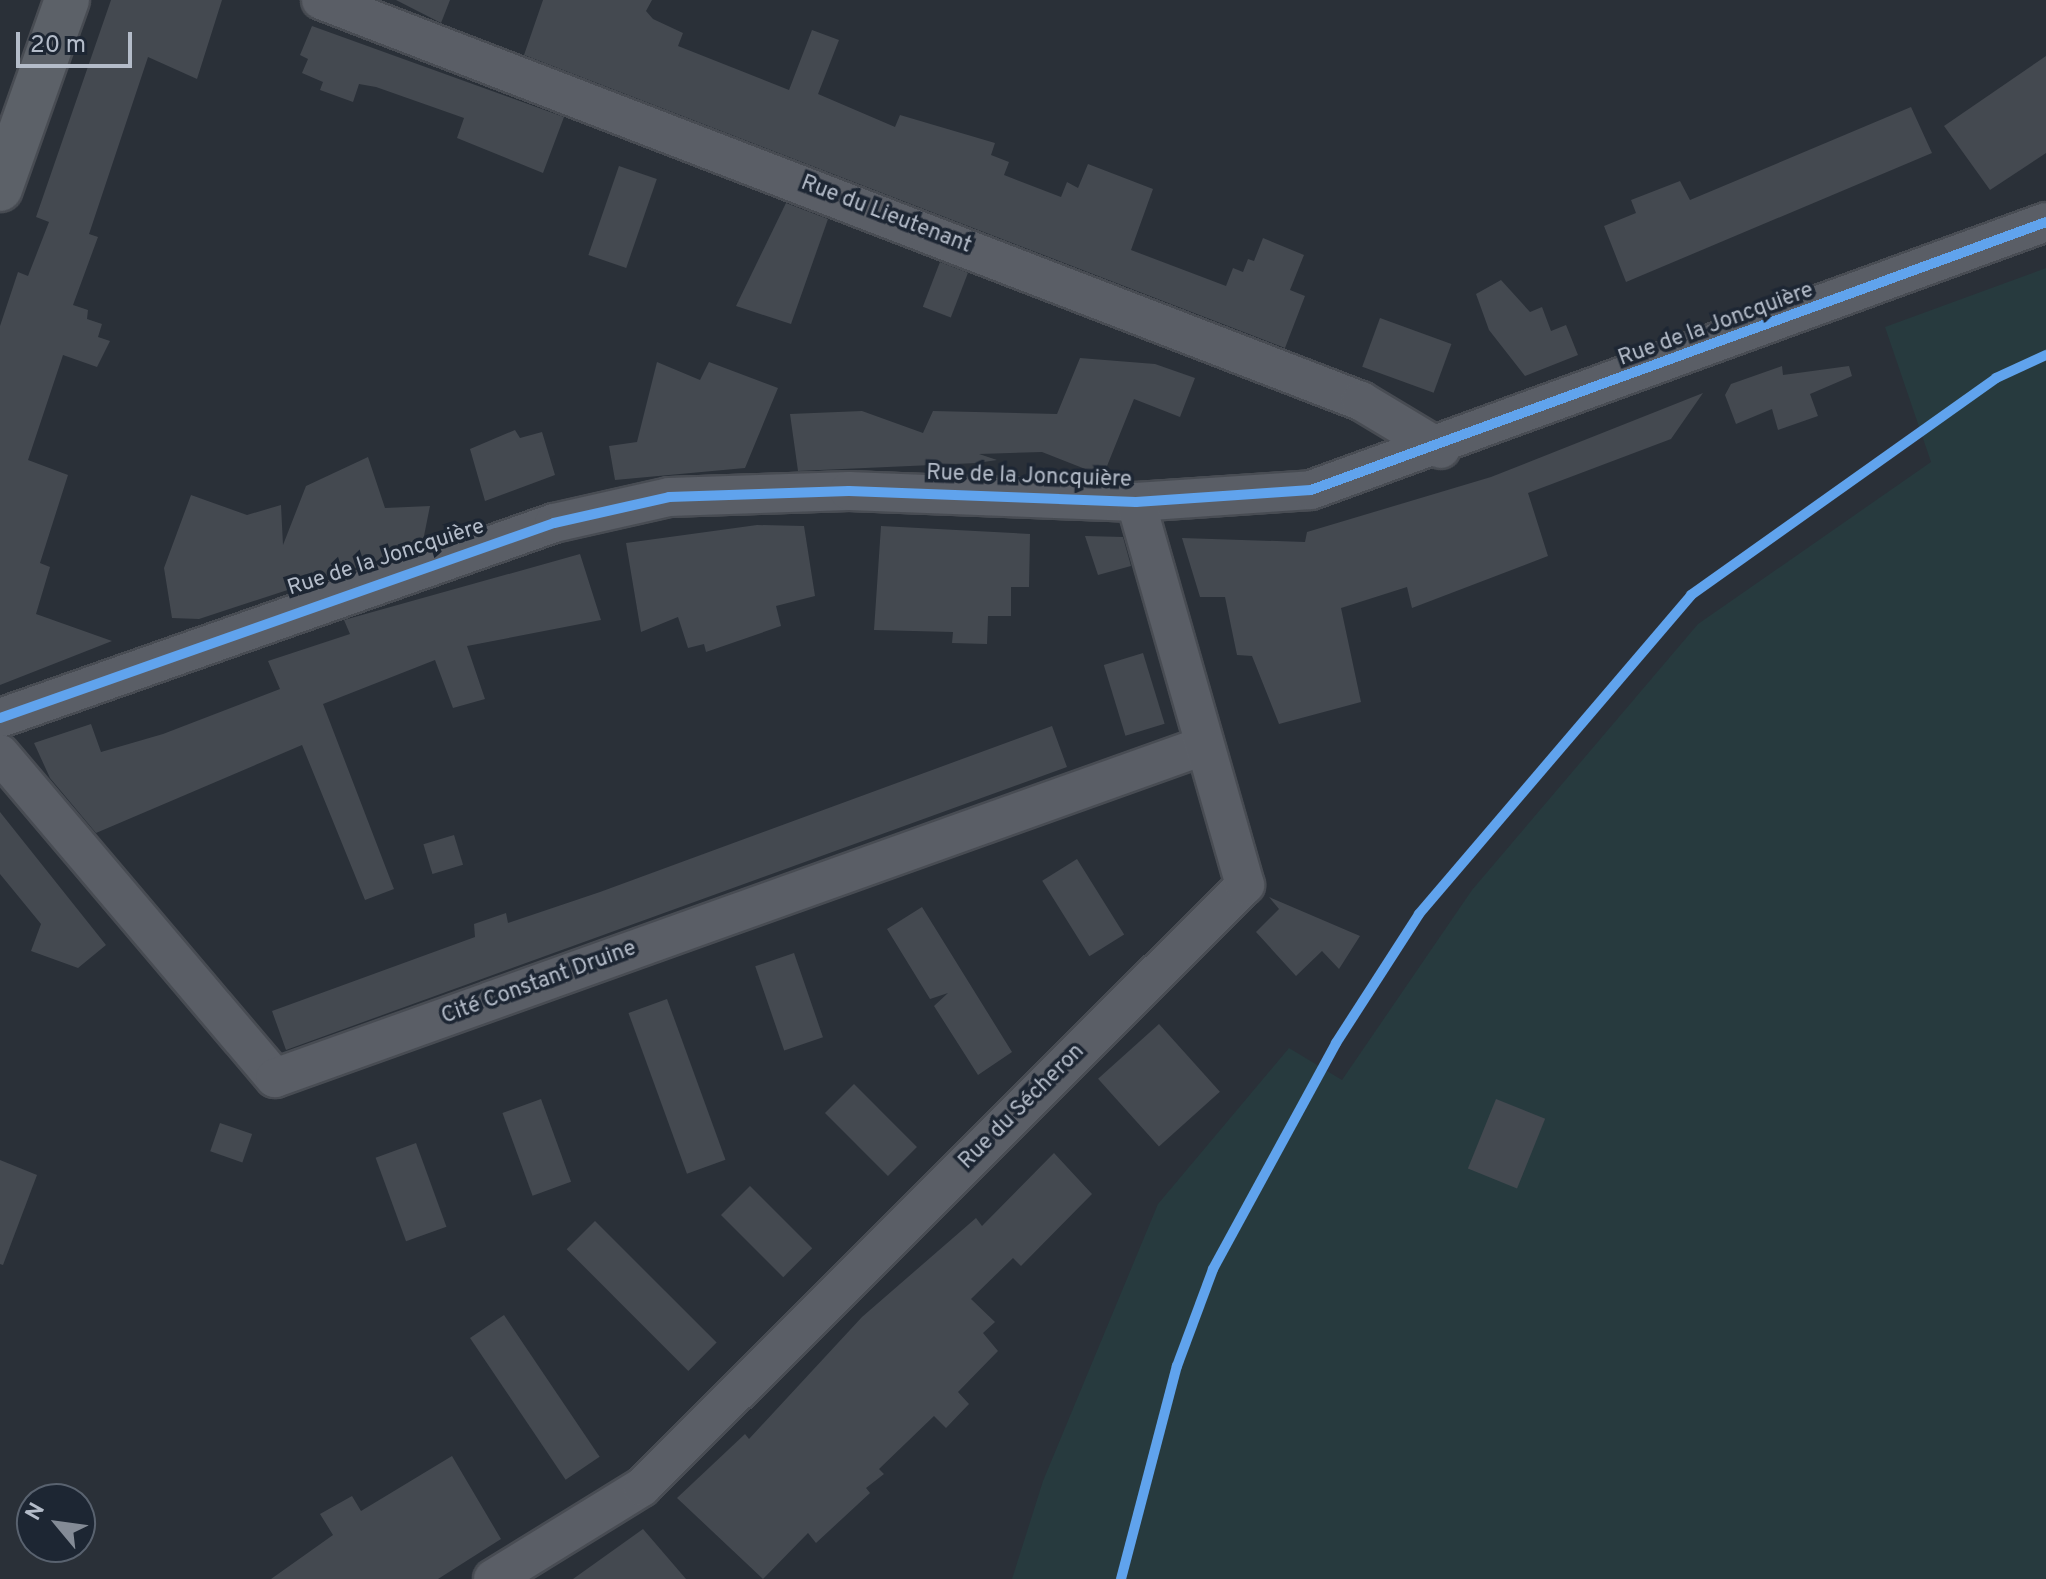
<!DOCTYPE html>
<meta charset="utf-8">
<style>
body{margin:0}
#map{position:relative;width:2046px;height:1579px;overflow:hidden;background:#2a3038;font-family:Overpass,sans-serif}
div>[style]{position:absolute}
[style*='--x']{left:calc(var(--x)*1px);top:calc(var(--y)*1px);width:calc(var(--w)*1px);rotate:calc(var(--a)*1deg)}
.green>*{inset:0;background:#273a3e}
.building>*{inset:0;background:#444950;transform-origin:0 0}
.roads{filter:drop-shadow(2px 0 #484c53) drop-shadow(-2px 0 #484c53) drop-shadow(0 2px #484c53) drop-shadow(0 -2px #484c53)}
.minor>*{height:38px;margin:-19px;padding:0 19px;transform-origin:19px;border-radius:19px;background:#5a5e66}
.major>*{height:44px;margin:-22px;padding:0 22px;transform-origin:22px;border-radius:22px;background:#5c6168}
.cycleway>*{height:10px;margin:-5px;padding:0 5px;transform-origin:5px;border-radius:5px;background:#60a3ed}
span{translate:-50% -50%;white-space:nowrap;text-align:center;line-height:1.15;-webkit-text-stroke:7px #1d2633;paint-order:stroke}
.street-label{font-size:22px;color:#b4bcc9}
.north{position:absolute;left:16px;top:1483px;width:80px;height:80px;box-sizing:border-box;background:#1d2633;border:2px solid #59626f;border-radius:50%;rotate:299deg;font-size:22px;font-weight:700;line-height:32px;text-align:center;color:#b4bcc9}
.north::after{content:'';display:block;margin:auto;width:28px;height:36px;background:#848b96;clip-path:polygon(50% 0,100% 100%,50% 72%,0 100%)}
.scale{position:absolute;left:16px;top:32px;width:116px;height:36px;box-sizing:border-box;border:4px solid #b4bcc9;border-top:0;padding-left:10px;font-size:24px;line-height:28px;white-space:nowrap;color:#b4bcc9;-webkit-text-stroke:6px #1d2633;paint-order:stroke}
</style>
<div id="map">
<div class="green">
<i style="clip-path:polygon(2046px 268px,2046px 1579px,1012px 1579px,1043px 1481px,1158px 1204px,1289px 1048px,1342px 1080px,1472px 890px,1698px 624px,1931px 462px,1885px 327px)"></i>
</div>
<div class="building">
<i style="clip-path:polygon(111px 0,222px 0,197px 79px,148px 57px,89px 234px,98px 237px,73px 305px,88px 310px,87px 319px,102px 324px,98px 337px,110px 341px,97px 367px,63px 355px,28px 460px,68px 475px,40px 563px,50px 567px,36px 614px,112px 641px,0 685px,0 326px,18px 272px,28px 276px,49px 222px,36px 217px)"></i>
<i style="clip-path:polygon(396px 0,450px 0,441px 23px)"></i>
<i style="clip-path:polygon(543px 0,652px 0,646px 11px,653px 19px,683px 33px,678px 46px,789px 90px,812px 30px,839px 40px,818px 94px,895px 127px,900px 115px,995px 143px,991px 155px,1009px 162px,1004px 175px,1061px 197px,1067px 182px,1078px 188px,1088px 164px,1153px 189px,1131px 250px,1226px 286px,1233px 268px,1243px 272px,1248px 259px,1254px 261px,1263px 238px,1304px 255px,1290px 290px,1305px 296px,1285px 348px,524px 55px)"></i>
<i style="clip-path:polygon(312px 26px,564px 117px,543px 173px,457px 138px,464px 118px,376px 87px,359px 84px,353px 102px,320px 90px,323px 82px,302px 73px,308px 59px,300px 55px)"></i>
<i style="clip-path:polygon(2046px 56px,2046px 153px,1990px 190px,1944px 126px)"></i>
<i style="clip-path:polygon(1911px 107px,1932px 153px,1626px 282px,1604px 226px,1636px 213px,1631px 200px,1680px 181px,1690px 200px)"></i>
<i style="left:619px;top:166px;width:40px;height:94px;rotate:19deg"></i>
<i style="clip-path:polygon(786px 203px,828px 219px,791px 324px,736px 306px)"></i>
<i style="left:940px;top:262px;width:30px;height:48px;rotate:21deg"></i>
<i style="clip-path:polygon(1501px 280px,1530px 312px,1542px 307px,1551px 331px,1566px 325px,1578px 355px,1525px 376px,1489px 330px,1476px 294px)"></i>
<i style="left:1380px;top:318px;width:76px;height:52px;rotate:20deg"></i>
<i style="clip-path:polygon(1080px 358px,1155px 364px,1195px 378px,1180px 417px,1134px 399px,1103px 476px,1042px 452px,979px 454px,997px 460px,977px 463px,798px 471px,790px 414px,862px 411px,923px 433px,933px 411px,1057px 414px)"></i>
<i style="clip-path:polygon(657px 362px,700px 380px,709px 362px,778px 388px,745px 468px,615px 480px,609px 446px,637px 442px)"></i>
<i style="clip-path:polygon(1782px 366px,1783px 375px,1849px 366px,1852px 376px,1810px 394px,1818px 416px,1778px 430px,1772px 409px,1736px 424px,1725px 395px,1731px 384px)"></i>
<i style="clip-path:polygon(1703px 393px,1671px 439px,1528px 493px,1548px 556px,1412px 608px,1407px 587px,1341px 608px,1361px 702px,1279px 724px,1252px 656px,1237px 655px,1225px 597px,1200px 597px,1182px 538px,1305px 542px,1307px 532px,1491px 477px)"></i>
<i style="clip-path:polygon(515px 430px,520px 438px,542px 432px,555px 475px,485px 501px,470px 449px)"></i>
<i style="clip-path:polygon(368px 457px,385px 508px,430px 506px,422px 546px,199px 619px,172px 618px,164px 568px,191px 495px,247px 515px,281px 505px,283px 545px,306px 486px)"></i>
<i style="clip-path:polygon(757px 525px,804px 526px,815px 596px,776px 606px,781px 626px,706px 652px,704px 644px,688px 648px,678px 617px,641px 632px,626px 543px)"></i>
<i style="clip-path:polygon(881px 526px,1030px 534px,1029px 587px,1011px 587px,1011px 616px,988px 616px,987px 644px,952px 643px,953px 632px,874px 630px)"></i>
<i style="clip-path:polygon(1085px 536px,1123px 537px,1131px 566px,1098px 575px)"></i>
<i style="clip-path:polygon(580px 554px,601px 620px,467px 646px,485px 699px,453px 708px,435px 660px,323px 704px,394px 889px,365px 900px,302px 745px,96px 833px,50px 778px,34px 743px,91px 724px,101px 752px,163px 734px,280px 689px,268px 661px,350px 634px,344px 620px)"></i>
<i style="left:1143px;top:653px;width:74px;height:41px;rotate:73deg"></i>
<i style="clip-path:polygon(1052px 726px,1067px 767px,286px 1050px,272px 1011px,475px 937px,474px 924px,506px 913px,508px 923px,600px 892px)"></i>
<i style="clip-path:polygon(0 812px,106px 945px,78px 968px,31px 951px,41px 924px,0 874px)"></i>
<i style="left:454px;top:835px;width:31px;height:32px;rotate:73deg"></i>
<i style="left:1077px;top:859px;width:89px;height:41px;rotate:58deg"></i>
<i style="clip-path:polygon(1269px 897px,1360px 936px,1339px 969px,1322px 951px,1296px 976px,1256px 932px,1279px 909px)"></i>
<i style="clip-path:polygon(922px 907px,1012px 1052px,978px 1075px,934px 1006px,948px 993px,930px 999px,887px 929px)"></i>
<i style="left:794px;top:953px;width:89px;height:41px;rotate:71deg"></i>
<i style="left:667px;top:999px;width:171px;height:41px;rotate:70deg"></i>
<i style="left:1159px;top:1024px;width:91px;height:82px;rotate:48deg"></i>
<i style="left:854px;top:1084px;width:89px;height:41px;rotate:45deg"></i>
<i style="left:541px;top:1099px;width:88px;height:41px;rotate:70deg"></i>
<i style="left:1496px;top:1099px;width:53px;height:75px;rotate:22deg"></i>
<i style="left:220px;top:1123px;width:34px;height:30px;rotate:19deg"></i>
<i style="left:416px;top:1143px;width:89px;height:43px;rotate:70deg"></i>
<i style="clip-path:polygon(1054px 1153px,1092px 1194px,1021px 1266px,1013px 1258px,971px 1299px,995px 1322px,983px 1333px,998px 1351px,958px 1392px,969px 1404px,946px 1428px,934px 1416px,879px 1469px,884px 1474px,866px 1488px,870px 1493px,816px 1543px,808px 1533px,763px 1579px,677px 1498px,745px 1434px,749px 1439px,862px 1317px,976px 1218px,982px 1226px)"></i>
<i style="clip-path:polygon(0 1160px,37px 1175px,3px 1265px,0 1264px)"></i>
<i style="left:750px;top:1186px;width:88px;height:41px;rotate:45deg"></i>
<i style="left:595px;top:1221px;width:172px;height:40px;rotate:45deg"></i>
<i style="left:504px;top:1315px;width:171px;height:41px;rotate:56deg"></i>
<i style="clip-path:polygon(452px 1456px,501px 1539px,438px 1579px,271px 1579px,333px 1535px,320px 1514px,352px 1496px,361px 1511px)"></i>
<i style="clip-path:polygon(643px 1529px,686px 1579px,573px 1579px)"></i>
</div>
<div class="roads">
<div class="minor">
<i style="--x:321;--y:0;--w:1115;--a:21.09"></i>
<i style="--x:1361;--y:401;--w:93;--a:31"></i>
<i style="--x:0;--y:718;--w:587;--a:-19.39"></i>
<i style="--x:554;--y:523;--w:118;--a:-12.7"></i>
<i style="--x:669;--y:497;--w:180;--a:-1.9"></i>
<i style="--x:849;--y:491;--w:287;--a:2.2"></i>
<i style="--x:1136;--y:502;--w:175;--a:-3.9"></i>
<i style="--x:1311;--y:490;--w:782;--a:-20.03"></i>
<i style="--x:0;--y:754;--w:425;--a:49.7"></i>
<i style="--x:275;--y:1078;--w:986;--a:-19.69"></i>
<i style="--x:493;--y:1579;--w:175;--a:-31.7"></i>
<i style="--x:642;--y:1487;--w:852;--a:-44.95"></i>
<i style="--x:1245;--y:885;--w:398;--a:-105.9"></i>
</div>
<div class="major">
<i style="--x:0;--y:189;--w:201;--a:-70.5"></i>
</div>
</div>
<div class="cycleway">
<i style="--x:0;--y:718;--w:587;--a:-19.39"></i>
<i style="--x:554;--y:523;--w:118;--a:-12.7"></i>
<i style="--x:669;--y:497;--w:180;--a:-1.9"></i>
<i style="--x:849;--y:491;--w:287;--a:2.2"></i>
<i style="--x:1136;--y:502;--w:175;--a:-3.9"></i>
<i style="--x:1311;--y:490;--w:782;--a:-20.03"></i>
<i style="--x:1121;--y:1579;--w:220;--a:-75.3"></i>
<i style="--x:1177;--y:1366;--w:103;--a:-69.6"></i>
<i style="--x:1213;--y:1269;--w:257;--a:-61.4"></i>
<i style="--x:1336;--y:1043;--w:153;--a:-57.2"></i>
<i style="--x:1419;--y:914;--w:419;--a:-49.5"></i>
<i style="--x:1691;--y:595;--w:374;--a:-35.4"></i>
<i style="--x:1996;--y:378;--w:55;--a:-24.7"></i>
</div>
<div class="street-label">
<span style="left:886px;top:215px;rotate:21deg">Rue du Lieutenant</span>
<span style="left:1716px;top:325px;rotate:-20deg">Rue de la Joncquière</span>
<span style="left:1029px;top:477px;rotate:2deg">Rue de la Joncquière</span>
<span style="left:386px;top:558px;rotate:-18deg">Rue de la Joncquière</span>
<span style="left:539px;top:983px;rotate:-20deg">Cité Constant Druine</span>
<span style="left:1022px;top:1107px;rotate:-45deg">Rue du Sécheron</span>
</div>
<div class="north">N</div>
<div class="scale">20 m</div>
</div>
